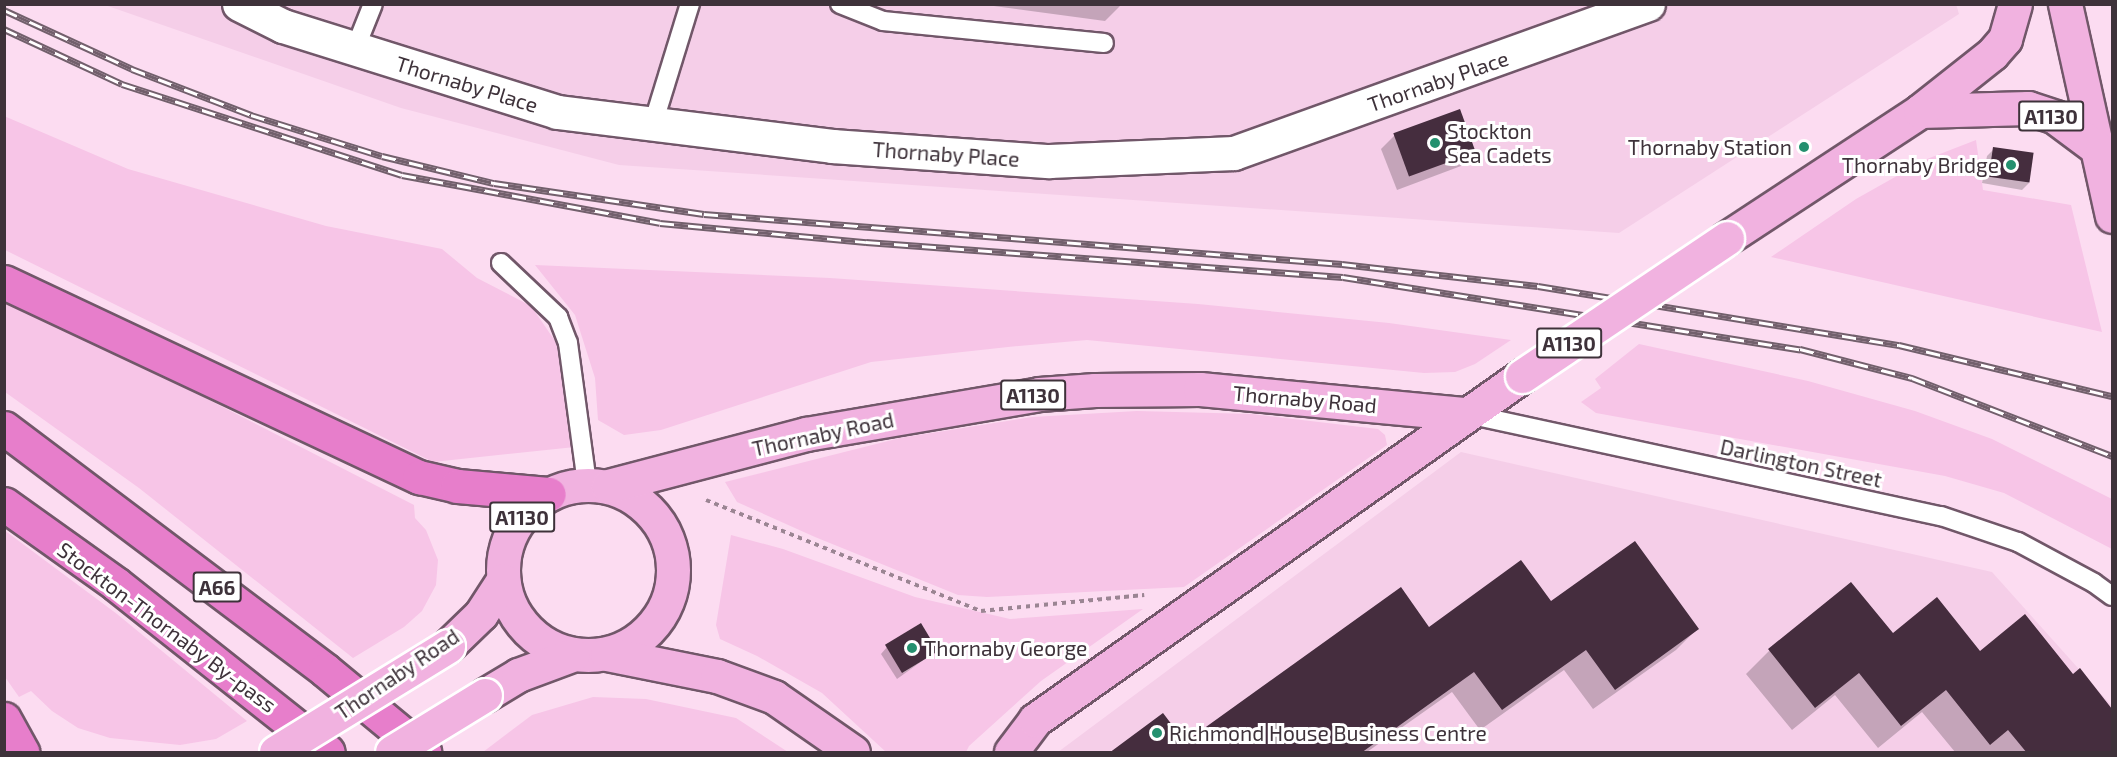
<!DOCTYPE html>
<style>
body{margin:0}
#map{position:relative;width:2117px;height:757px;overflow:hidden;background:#fcdcf1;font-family:"Exo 2",sans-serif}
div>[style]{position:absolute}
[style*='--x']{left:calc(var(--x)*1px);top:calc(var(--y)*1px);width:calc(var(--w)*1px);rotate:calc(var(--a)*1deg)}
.built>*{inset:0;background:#f5cee8}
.green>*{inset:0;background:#f7c5e7}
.shadow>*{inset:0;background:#0003}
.building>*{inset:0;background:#452d3e;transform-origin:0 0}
.path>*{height:4px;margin-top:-2px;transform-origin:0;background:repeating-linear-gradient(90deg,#9b8593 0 4.5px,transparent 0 9px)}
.roads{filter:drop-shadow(2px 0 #715769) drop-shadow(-2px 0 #715769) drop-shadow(0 2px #715769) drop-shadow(0 -2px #715769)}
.lane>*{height:18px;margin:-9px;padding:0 9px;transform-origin:9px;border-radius:9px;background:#fff}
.street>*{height:33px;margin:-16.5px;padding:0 16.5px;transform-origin:16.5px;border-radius:16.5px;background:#fff}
.primary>*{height:33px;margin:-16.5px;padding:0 16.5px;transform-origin:16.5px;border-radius:16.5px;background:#f1b2e0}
.primary>.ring{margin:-16.5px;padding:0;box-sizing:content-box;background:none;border:33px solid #f1b2e0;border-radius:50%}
.highway>*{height:33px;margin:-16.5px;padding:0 16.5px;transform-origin:16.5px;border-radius:16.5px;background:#e77ecb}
.rail>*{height:7px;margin-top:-3.5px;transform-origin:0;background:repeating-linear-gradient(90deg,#fff 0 14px,#72606c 0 28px);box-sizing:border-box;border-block:2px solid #72606c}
.bridges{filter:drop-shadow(2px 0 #fff) drop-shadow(-2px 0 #fff) drop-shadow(0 2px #fff) drop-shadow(0 -2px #fff)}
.primary-bridge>*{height:33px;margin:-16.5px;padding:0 16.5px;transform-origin:16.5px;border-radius:16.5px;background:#f1b2e0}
.dots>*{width:16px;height:16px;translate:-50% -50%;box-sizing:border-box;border:3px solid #fff;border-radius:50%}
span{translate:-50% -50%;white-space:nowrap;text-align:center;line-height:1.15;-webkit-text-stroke:6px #fff;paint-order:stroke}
.shield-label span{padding:2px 4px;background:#fff;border:2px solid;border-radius:4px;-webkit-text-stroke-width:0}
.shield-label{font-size:20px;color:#3e323a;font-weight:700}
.street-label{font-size:21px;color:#3e323a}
.poi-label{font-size:21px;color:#3e323a}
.left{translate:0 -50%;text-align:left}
.right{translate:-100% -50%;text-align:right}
.frame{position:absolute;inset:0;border:6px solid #3e323a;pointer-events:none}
</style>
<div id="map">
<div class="built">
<i style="clip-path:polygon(1956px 4px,1959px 14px,1619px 233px,619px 165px,401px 108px,105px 5px)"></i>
<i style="clip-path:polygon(1461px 452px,1992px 572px,2112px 706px,2112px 752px,1058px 752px)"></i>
</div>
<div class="green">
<i style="clip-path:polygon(4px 116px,128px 169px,326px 226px,442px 249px,477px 278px,531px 306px,562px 351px,575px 447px,433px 462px,5px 250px)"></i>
<i style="clip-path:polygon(1976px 140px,1983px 190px,2071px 205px,2102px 332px,1771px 257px,1856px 199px,1927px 159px)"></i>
<i style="clip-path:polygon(535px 265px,830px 278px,1198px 304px,1389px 323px,1511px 340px,1475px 364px,1455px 372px,1424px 373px,1087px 340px,1008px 347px,871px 362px,661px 430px,624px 435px,598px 420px,595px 378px,575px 315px)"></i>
<i style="clip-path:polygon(4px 295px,414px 505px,415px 518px,426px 530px,438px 560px,436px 585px,422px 611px,404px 627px,353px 658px,139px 488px,5px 392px)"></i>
<i style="clip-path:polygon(1639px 344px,1808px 381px,1915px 411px,1992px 439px,2112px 499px,2112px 549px,2004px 493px,1945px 476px,1596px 413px,1581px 402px,1601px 388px,1595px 379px)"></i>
<i style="clip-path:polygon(1137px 411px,1252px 414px,1378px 429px,1385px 435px,1387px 445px,1184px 587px,987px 597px,958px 595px,815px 537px,737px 502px,725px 482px,900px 438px,1032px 417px)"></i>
<i style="clip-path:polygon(4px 530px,117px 614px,247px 721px,216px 739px,180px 745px,110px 738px,78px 728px,52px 711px,31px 691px,19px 697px,5px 677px)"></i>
<i style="clip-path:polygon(evenodd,731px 535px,783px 549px,915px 597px,1010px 619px,1143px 609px,1041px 681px,969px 746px,966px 752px,886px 752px,822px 693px,757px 656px,720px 639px,716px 625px,731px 535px,921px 623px,938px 651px,904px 673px,887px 645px,921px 623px)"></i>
<i style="clip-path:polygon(593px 697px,646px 699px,736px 718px,788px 752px,483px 752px,532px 715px)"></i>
</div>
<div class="shadow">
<i style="clip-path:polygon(979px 4px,1122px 4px,1105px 21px)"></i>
<i style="clip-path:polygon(1395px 135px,1475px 152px,1461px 166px,1397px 190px,1381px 149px)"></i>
<i style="clip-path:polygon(1994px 149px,2029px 183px,2022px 190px,1982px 183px,1987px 156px)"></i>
<i style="clip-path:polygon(1851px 584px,1892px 635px,1980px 653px,2073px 676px,2079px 671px,2112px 712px,2112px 752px,1955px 752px,1922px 712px,1878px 748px,1835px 695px,1792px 730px,1746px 674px,1769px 651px)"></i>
<i style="clip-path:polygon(1551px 603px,1697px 629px,1676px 650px,1593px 709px,1564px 670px,1480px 730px,1452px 692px,1367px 752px,1111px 752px,1184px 744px,1428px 629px)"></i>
<i style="clip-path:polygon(887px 647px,936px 651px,897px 679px,881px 654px)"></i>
</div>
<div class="building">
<i style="left:1460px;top:109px;width:46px;height:71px;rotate:70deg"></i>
<i style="left:1993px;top:147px;width:41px;height:30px;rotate:8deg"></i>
<i style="clip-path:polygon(1635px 541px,1699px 629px,1615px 690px,1586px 650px,1502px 710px,1474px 672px,1361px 753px,1109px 753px,1163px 713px,1185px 742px,1401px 587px,1429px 627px,1521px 560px,1551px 601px)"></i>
<i style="clip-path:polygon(1851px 582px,1893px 633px,1937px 597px,1980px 651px,2025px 614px,2073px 674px,2080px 668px,2112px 709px,2112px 753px,2027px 753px,2008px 730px,1990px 745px,1946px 690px,1901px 726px,1859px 673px,1815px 708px,1768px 649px)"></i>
<i style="left:921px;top:623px;width:33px;height:42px;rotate:59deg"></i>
</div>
<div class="path">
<i style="--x:706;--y:500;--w:297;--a:22"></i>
<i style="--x:981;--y:611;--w:164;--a:-5.6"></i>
</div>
<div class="roads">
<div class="lane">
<i style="--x:840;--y:4;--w:46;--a:21.6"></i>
<i style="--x:883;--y:21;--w:222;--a:5.7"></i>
<i style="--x:355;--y:49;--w:48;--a:-68.2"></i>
<i style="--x:653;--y:124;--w:126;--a:-72.9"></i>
<i style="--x:501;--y:263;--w:79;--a:43.5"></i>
<i style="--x:558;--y:317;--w:28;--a:69"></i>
<i style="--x:568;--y:343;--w:142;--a:82.3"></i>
<i style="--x:1468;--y:414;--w:484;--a:12.2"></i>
<i style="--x:1941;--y:516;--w:81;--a:18.7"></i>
<i style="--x:2018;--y:542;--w:86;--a:28.3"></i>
<i style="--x:2094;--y:583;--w:22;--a:36"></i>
</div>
<div class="street">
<i style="--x:239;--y:4;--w:49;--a:26.6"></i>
<i style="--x:283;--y:26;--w:287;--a:17.4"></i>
<i style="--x:557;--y:112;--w:277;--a:7"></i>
<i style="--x:832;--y:146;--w:218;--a:4"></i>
<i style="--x:1049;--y:161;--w:185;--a:-2.5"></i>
<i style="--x:1234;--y:153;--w:440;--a:-19.8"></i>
</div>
<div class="primary">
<i style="--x:2065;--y:4;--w:217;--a:77.5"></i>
<i style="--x:1920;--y:111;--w:108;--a:-1.6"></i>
<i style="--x:2028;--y:108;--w:28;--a:18"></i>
<i style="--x:2055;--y:117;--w:54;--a:36.7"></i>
<i style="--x:1727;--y:238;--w:231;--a:-33.3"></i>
<i style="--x:1920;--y:111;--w:92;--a:-38.4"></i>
<i style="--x:1992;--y:54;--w:20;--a:-49"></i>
<i style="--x:2005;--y:39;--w:36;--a:-74"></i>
<i class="ring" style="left:503px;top:485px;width:137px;height:137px"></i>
<i style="--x:608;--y:486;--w:205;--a:-14.7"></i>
<i style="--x:806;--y:434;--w:236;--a:-9.7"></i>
<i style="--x:1039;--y:394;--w:56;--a:-4.1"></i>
<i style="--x:1095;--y:390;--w:105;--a:-0.5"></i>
<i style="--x:1200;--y:389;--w:267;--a:5.4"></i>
<i style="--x:448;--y:646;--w:46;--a:-44.1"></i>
<i style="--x:481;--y:614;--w:40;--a:-57.1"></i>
<i style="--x:607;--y:654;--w:112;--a:11.3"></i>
<i style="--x:717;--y:676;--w:61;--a:20.2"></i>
<i style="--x:774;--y:697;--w:96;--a:34.8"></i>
<i style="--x:485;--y:695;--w:39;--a:-31"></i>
<i style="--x:518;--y:675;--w:58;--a:-20.3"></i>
<i style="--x:1011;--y:752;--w:40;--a:-53"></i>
<i style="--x:1035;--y:720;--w:596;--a:-35.24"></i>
</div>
<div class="highway">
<i style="--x:4;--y:282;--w:459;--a:25.2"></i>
<i style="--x:419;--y:477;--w:39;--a:13"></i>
<i style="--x:457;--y:486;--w:92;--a:5"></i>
<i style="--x:4;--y:428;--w:402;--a:37"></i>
<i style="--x:325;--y:670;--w:129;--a:39.6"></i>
<i style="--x:4;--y:504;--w:138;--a:35.5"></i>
<i style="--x:116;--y:584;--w:270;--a:38.4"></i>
<i style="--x:4;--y:719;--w:38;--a:61"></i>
</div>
</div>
<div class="rail">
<i style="--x:4;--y:10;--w:141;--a:24.7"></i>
<i style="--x:132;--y:69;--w:128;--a:21.1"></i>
<i style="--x:251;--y:115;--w:137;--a:17.4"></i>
<i style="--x:382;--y:156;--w:115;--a:13.6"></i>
<i style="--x:494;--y:183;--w:212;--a:8.4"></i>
<i style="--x:704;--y:214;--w:640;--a:4.48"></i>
<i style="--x:1342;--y:264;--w:197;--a:6.4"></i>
<i style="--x:1538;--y:286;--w:366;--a:9.3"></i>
<i style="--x:1899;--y:345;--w:219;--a:13.5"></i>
<i style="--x:4;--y:29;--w:130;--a:25"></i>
<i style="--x:122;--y:84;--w:294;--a:18"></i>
<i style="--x:402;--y:175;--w:262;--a:10.5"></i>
<i style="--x:660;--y:223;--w:207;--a:5.3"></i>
<i style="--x:866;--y:242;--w:478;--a:4.2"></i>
<i style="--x:1343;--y:277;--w:463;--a:9"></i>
<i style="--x:1800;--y:349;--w:116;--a:14.5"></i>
<i style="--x:1912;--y:378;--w:215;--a:21.3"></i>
</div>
<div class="bridges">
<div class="primary-bridge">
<i style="--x:1522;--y:376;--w:247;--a:-33.9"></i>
<i style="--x:276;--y:752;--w:202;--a:-31.6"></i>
<i style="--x:392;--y:752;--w:109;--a:-31.5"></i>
</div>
</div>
<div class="dots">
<i style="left:1435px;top:143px;background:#24906f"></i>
<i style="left:1804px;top:147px;background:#24906f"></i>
<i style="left:2011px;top:165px;background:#24906f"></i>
<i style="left:912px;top:648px;background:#24906f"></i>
<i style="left:1157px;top:733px;background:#24906f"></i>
</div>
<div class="shield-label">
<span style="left:2051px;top:116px">A1130</span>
<span style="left:1569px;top:343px">A1130</span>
<span style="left:1033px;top:395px">A1130</span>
<span style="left:522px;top:517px">A1130</span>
<span style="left:217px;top:587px">A66</span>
</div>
<div class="street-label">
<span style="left:1438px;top:81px;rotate:-19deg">Thornaby Place</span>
<span style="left:467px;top:84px;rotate:17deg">Thornaby Place</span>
<span style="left:946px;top:154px;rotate:4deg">Thornaby Place</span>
<span style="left:1305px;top:399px;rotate:5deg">Thornaby Road</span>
<span style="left:823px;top:434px;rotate:-12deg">Thornaby Road</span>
<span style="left:1801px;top:463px;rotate:12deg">Darlington Street</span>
<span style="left:167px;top:627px;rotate:37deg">Stockton-Thornaby By-pass</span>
<span style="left:397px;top:674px;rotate:-34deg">Thornaby Road</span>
</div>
<div class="poi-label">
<span class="left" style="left:1447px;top:143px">Stockton<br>Sea Cadets</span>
<span class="right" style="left:1792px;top:147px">Thornaby Station</span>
<span class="right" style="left:1999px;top:165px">Thornaby Bridge</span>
<span class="left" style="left:924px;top:648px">Thornaby George</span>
<span class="left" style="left:1169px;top:733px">Richmond House Business Centre</span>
</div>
<div class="frame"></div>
</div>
